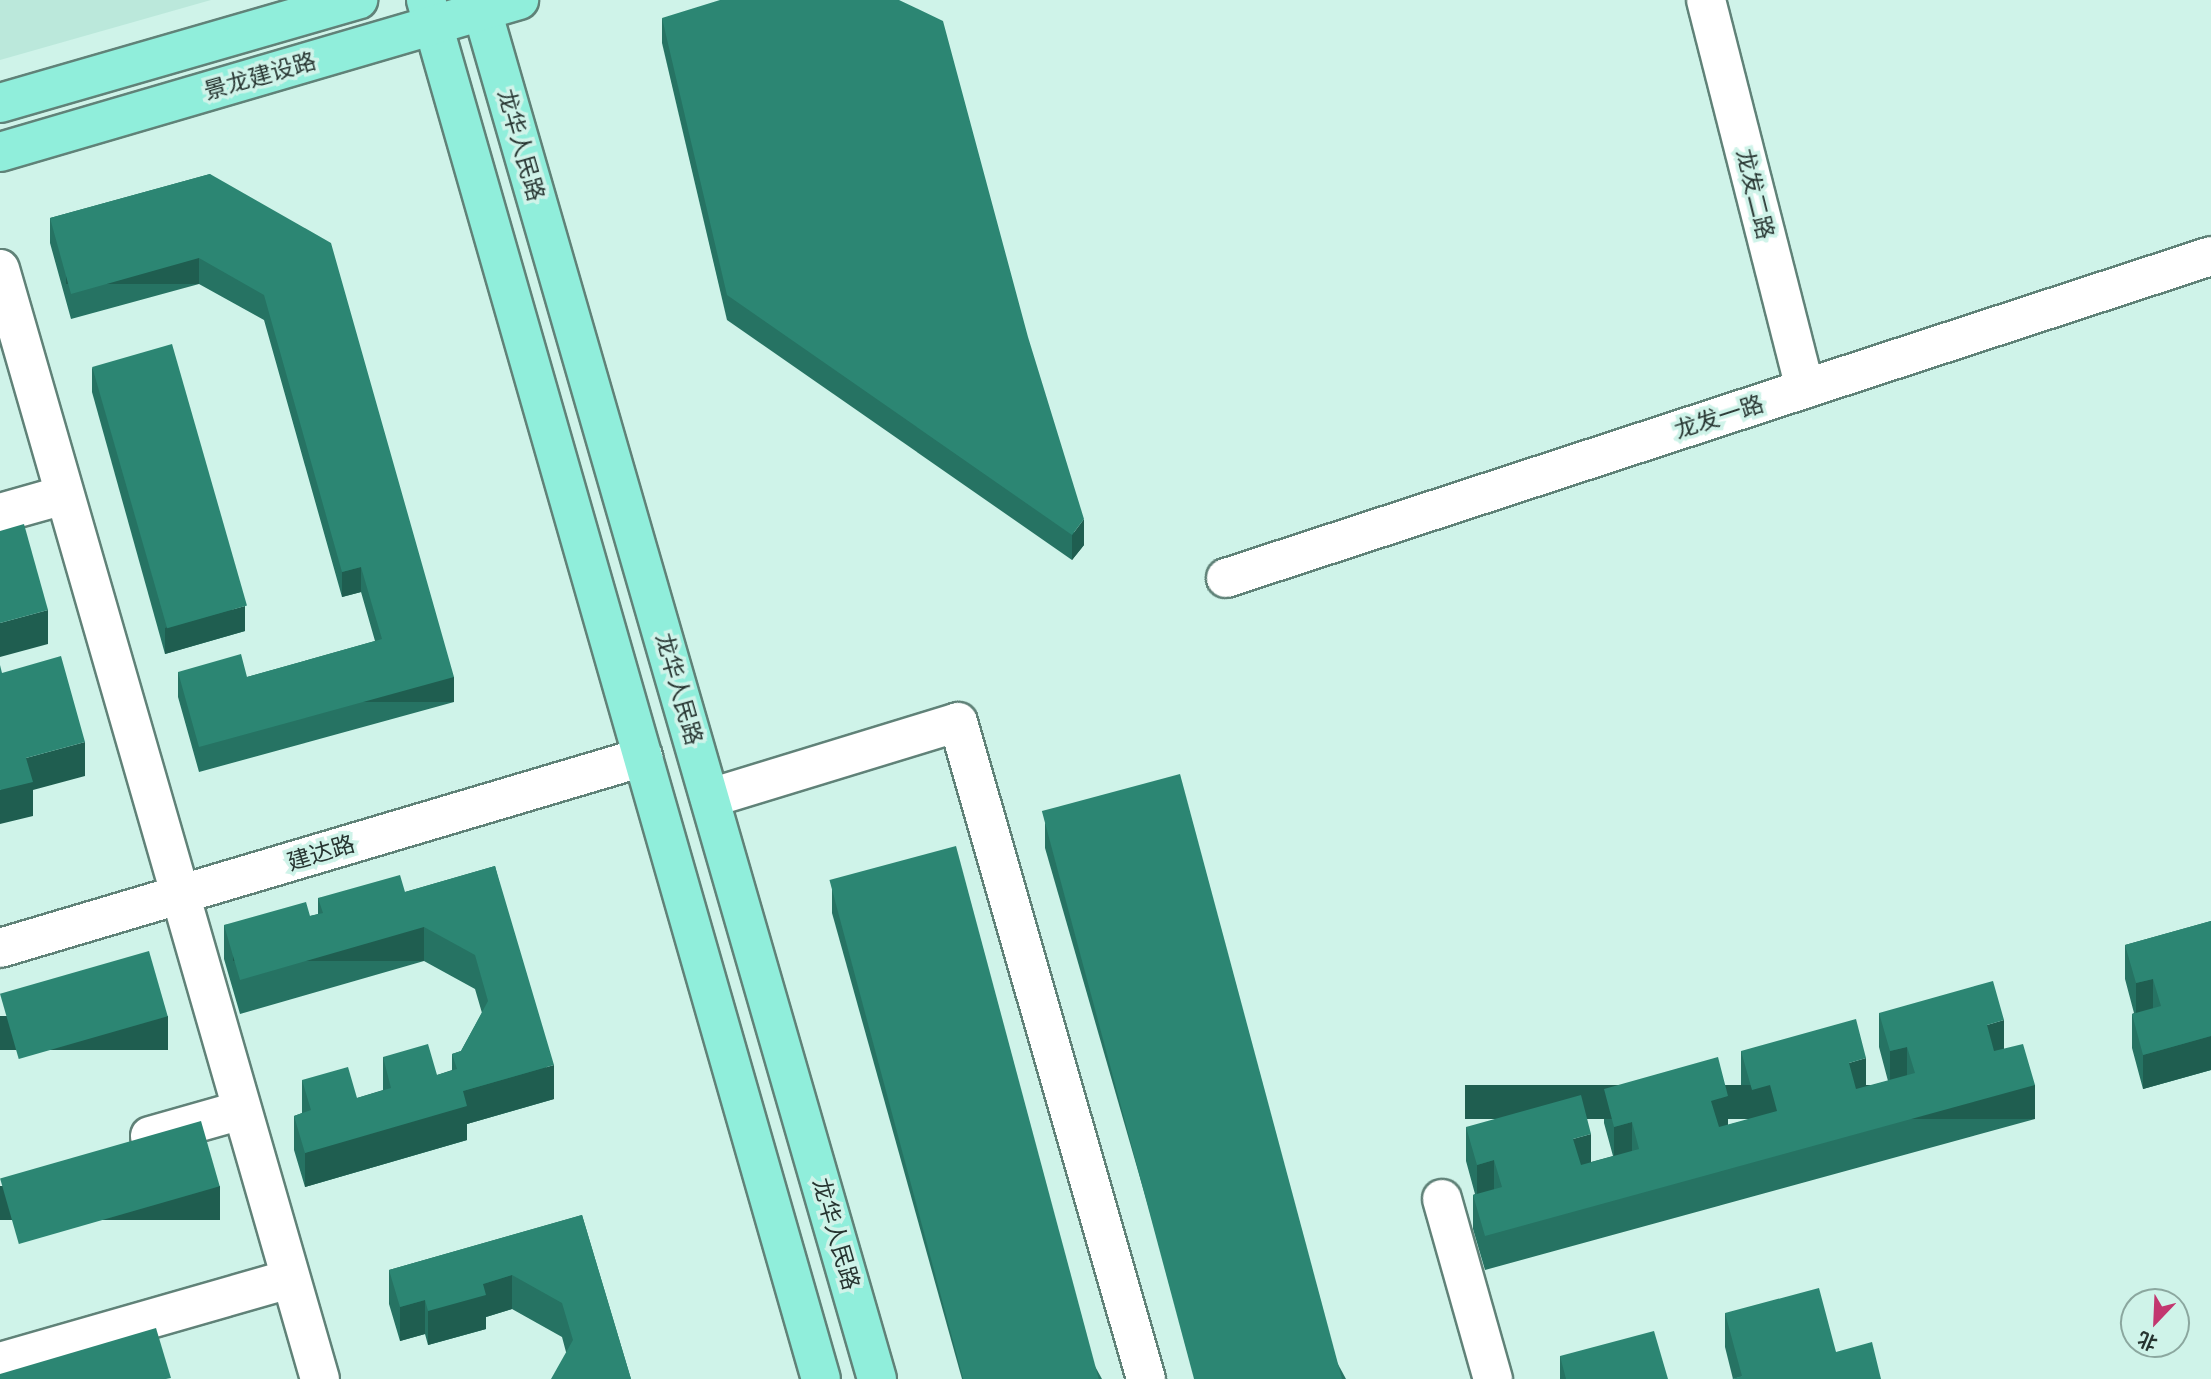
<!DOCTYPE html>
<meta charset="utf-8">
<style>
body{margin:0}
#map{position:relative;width:2211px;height:1379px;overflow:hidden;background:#cff3e9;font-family:Cabin,"Noto Sans SC",sans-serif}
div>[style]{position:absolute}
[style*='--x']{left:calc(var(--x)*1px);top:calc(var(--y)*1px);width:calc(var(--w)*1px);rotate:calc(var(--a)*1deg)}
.built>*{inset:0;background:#bbe8db}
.roads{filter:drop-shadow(2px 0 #608278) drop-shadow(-2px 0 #608278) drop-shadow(0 2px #608278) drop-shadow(0 -2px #608278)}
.minor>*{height:38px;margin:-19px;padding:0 19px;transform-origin:19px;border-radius:19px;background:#fff}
.major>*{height:38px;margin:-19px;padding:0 19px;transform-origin:19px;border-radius:19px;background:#90eedb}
.wall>*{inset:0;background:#267363}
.shaded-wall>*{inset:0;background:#1f5e50;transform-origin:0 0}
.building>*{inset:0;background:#2c8673;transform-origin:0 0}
span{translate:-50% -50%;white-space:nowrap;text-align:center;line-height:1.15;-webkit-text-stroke:7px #cff3e9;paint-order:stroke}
.street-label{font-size:23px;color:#263430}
.north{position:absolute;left:2120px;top:1288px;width:70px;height:70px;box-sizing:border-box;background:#cff3e9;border:2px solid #8ba79f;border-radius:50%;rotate:203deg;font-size:19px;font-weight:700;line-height:28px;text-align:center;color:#263430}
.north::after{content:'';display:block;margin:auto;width:24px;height:32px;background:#c2376f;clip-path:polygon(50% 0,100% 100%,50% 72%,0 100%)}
</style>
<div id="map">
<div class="built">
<i style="clip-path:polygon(0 0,211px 0,0 60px)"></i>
</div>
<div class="roads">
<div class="minor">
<i style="--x:1706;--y:0;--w:401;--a:75.7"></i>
<i style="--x:0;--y:269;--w:1155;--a:73.92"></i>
<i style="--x:0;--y:513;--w:66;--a:-15.7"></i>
<i style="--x:1226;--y:578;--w:1036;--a:-18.1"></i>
<i style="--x:710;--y:798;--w:259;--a:-17"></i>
<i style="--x:958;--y:722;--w:683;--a:74.03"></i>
<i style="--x:0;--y:948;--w:671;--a:-16.54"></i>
<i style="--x:150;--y:1136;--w:95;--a:-15.9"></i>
<i style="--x:1442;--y:1199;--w:187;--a:74.2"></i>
<i style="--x:0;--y:1362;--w:302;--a:-16"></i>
</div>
<div class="major">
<i style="--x:426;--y:0;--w:1434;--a:74.02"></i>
<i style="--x:479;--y:0;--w:1435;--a:73.9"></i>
<i style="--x:0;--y:103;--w:373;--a:-16.1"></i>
<i style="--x:0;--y:152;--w:541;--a:-16.32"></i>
</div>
</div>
<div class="wall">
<i style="clip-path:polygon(662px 18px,1084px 545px,1072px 560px,727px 320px,662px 43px)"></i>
<i style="clip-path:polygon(210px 174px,454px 702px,199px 772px,178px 697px,178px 672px,247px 677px,375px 641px,361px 592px,342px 597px,264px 320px,199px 284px,71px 319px,50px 243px,50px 218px)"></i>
<i style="clip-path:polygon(92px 367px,245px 631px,165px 654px,92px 392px)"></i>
<i style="clip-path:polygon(1045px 822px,1346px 1379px,1198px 1379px,1045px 848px)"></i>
<i style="clip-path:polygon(495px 866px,554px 1099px,467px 1124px,467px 1140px,305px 1187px,294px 1150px,294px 1116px,302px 1113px,302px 1080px,357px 1098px,383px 1090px,383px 1057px,437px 1075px,452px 1070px,452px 1054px,461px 1051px,482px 1013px,475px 989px,424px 961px,240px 1014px,224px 959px,224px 925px,310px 916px,318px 914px,318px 898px,405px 892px)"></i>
<i style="clip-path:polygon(832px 888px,1102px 1379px,962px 1379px,832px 913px)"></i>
<i style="clip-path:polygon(2211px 921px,2211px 1070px,2143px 1089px,2132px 1048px,2132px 1014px,2134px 1013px,2125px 979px,2125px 945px)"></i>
<i style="clip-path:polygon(1879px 1013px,2004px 1049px,2035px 1119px,1485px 1270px,1473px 1229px,1473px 1195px,1475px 1194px,1466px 1161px,1466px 1127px,1591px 1162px,1613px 1156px,1604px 1123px,1604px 1089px,1728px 1125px,1751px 1119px,1741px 1085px,1741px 1051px,1866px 1087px,1888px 1081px,1879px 1047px)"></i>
<i style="clip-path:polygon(582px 1215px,631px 1379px,566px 1352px,562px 1337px,512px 1309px,486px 1317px,486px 1329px,428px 1345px,425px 1334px,400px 1341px,389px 1304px,389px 1270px)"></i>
<i style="clip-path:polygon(1725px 1313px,1836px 1352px,1733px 1379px,1725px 1347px)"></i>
<i style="clip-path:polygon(1560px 1356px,1668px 1379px,1560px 1379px)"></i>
</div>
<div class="shaded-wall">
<i style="left:199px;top:258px;width:26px;height:133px;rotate:90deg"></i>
<i style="clip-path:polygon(1084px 519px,1084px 545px,1072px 560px,1072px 535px)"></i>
<i style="clip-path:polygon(361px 567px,361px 592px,342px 597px,342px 572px)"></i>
<i style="clip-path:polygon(245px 606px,245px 631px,165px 654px,165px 628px)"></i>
<i style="clip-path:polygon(48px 610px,48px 644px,0 657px,0 623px)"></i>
<i style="left:454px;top:677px;width:25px;height:264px;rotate:90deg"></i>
<i style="clip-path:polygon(85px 742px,85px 776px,33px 790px,33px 816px,0 824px,0 790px,26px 758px)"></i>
<i style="left:424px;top:927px;width:34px;height:191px;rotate:90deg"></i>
<i style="clip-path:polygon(2153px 979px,2153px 1013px,2136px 1017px,2136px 983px)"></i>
<i style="left:168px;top:1016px;width:34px;height:175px;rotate:90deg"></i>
<i style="clip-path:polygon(2004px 1020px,2004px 1054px,1987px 1059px,1987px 1025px)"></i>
<i style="clip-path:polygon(2211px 1036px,2211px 1070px,2143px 1089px,2143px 1055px)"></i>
<i style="clip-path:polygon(1907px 1047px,1907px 1081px,1890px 1085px,1890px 1051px)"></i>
<i style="clip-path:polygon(1866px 1058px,1866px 1092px,1849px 1097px,1849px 1063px)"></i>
<i style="clip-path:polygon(554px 1065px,554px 1099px,467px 1124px,467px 1140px,305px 1187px,305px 1153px,463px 1091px)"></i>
<i style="clip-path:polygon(1770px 1085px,1770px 1119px,1752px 1124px,1752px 1090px)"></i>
<i style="left:2035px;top:1085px;width:34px;height:570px;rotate:90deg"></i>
<i style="clip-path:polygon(1728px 1096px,1728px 1130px,1711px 1135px,1711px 1101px)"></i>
<i style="clip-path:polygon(1632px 1122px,1632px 1156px,1614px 1161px,1614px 1127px)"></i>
<i style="clip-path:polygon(1591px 1134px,1591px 1168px,1573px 1173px,1573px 1139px)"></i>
<i style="clip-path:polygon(1494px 1160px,1494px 1194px,1477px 1199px,1477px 1165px)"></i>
<i style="left:220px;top:1186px;width:34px;height:229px;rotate:90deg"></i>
<i style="clip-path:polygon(512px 1275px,512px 1309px,486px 1317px,486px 1329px,428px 1345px,428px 1311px,483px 1284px)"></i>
<i style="clip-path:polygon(425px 1300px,425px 1334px,400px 1341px,400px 1307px)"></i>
</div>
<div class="building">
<i style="clip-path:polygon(720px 0,899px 0,943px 21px,1028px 337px,1084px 519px,1072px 535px,727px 295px,662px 18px)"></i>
<i style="clip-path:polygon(210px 174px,331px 243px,454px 677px,199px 747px,178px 672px,241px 654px,247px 677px,382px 639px,361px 567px,342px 572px,264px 295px,199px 258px,71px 294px,50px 218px)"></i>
<i style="left:172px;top:344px;width:272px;height:83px;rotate:74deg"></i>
<i style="clip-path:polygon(24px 524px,48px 610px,0 623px,0 531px)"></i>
<i style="clip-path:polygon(61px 656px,85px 742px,26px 758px,33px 782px,0 790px,0 665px,2px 673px)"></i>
<i style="left:1180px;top:774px;width:627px;height:143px;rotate:75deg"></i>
<i style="left:956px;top:846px;width:553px;height:131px;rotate:75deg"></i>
<i style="clip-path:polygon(495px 866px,554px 1065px,463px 1091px,467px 1106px,305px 1153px,294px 1116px,311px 1110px,302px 1080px,348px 1067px,357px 1098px,391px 1088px,383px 1057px,428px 1044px,437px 1075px,457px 1069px,452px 1054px,461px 1051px,488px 1001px,475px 955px,424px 927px,240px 980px,224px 925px,306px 902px,310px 916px,323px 913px,318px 898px,400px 875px,405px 892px)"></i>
<i style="clip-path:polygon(2211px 921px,2211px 1036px,2143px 1055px,2132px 1014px,2161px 1006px,2153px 979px,2136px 983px,2125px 945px)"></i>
<i style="left:149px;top:951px;width:68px;height:155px;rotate:74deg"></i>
<i style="clip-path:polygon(1993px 981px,2004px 1020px,1987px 1025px,1994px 1051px,2023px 1044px,2035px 1085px,1485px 1236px,1473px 1195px,1502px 1187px,1494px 1160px,1477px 1165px,1466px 1127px,1581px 1095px,1591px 1134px,1573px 1139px,1581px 1165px,1639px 1149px,1632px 1122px,1614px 1127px,1604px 1089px,1718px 1057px,1728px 1096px,1711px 1101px,1719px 1127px,1777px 1111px,1770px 1085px,1752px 1090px,1741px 1051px,1856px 1019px,1866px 1058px,1849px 1063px,1856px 1089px,1915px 1073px,1907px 1047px,1890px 1051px,1879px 1013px)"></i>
<i style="left:201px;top:1121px;width:68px;height:209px;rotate:74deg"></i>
<i style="clip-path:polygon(582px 1215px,631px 1379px,551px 1379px,573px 1340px,562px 1303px,512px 1275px,483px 1284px,486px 1295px,428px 1311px,425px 1300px,400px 1307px,389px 1270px)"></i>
<i style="clip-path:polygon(1819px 1288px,1836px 1352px,1872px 1342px,1881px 1379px,1732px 1379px,1742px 1376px,1725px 1313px)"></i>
<i style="clip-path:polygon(156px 1328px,171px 1378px,166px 1379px,0 1379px,0 1374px)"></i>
<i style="clip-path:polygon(1654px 1331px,1668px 1379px,1566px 1379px,1560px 1356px)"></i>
</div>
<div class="street-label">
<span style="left:260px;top:76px;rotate:-16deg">景龙建设路</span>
<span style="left:521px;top:145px;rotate:74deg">龙华人民路</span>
<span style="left:1755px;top:194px;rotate:76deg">龙发二路</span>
<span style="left:1719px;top:417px;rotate:-18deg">龙发一路</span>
<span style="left:679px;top:689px;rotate:74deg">龙华人民路</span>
<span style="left:321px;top:853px;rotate:-17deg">建达路</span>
<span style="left:836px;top:1234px;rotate:74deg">龙华人民路</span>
</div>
<div class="north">北</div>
</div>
